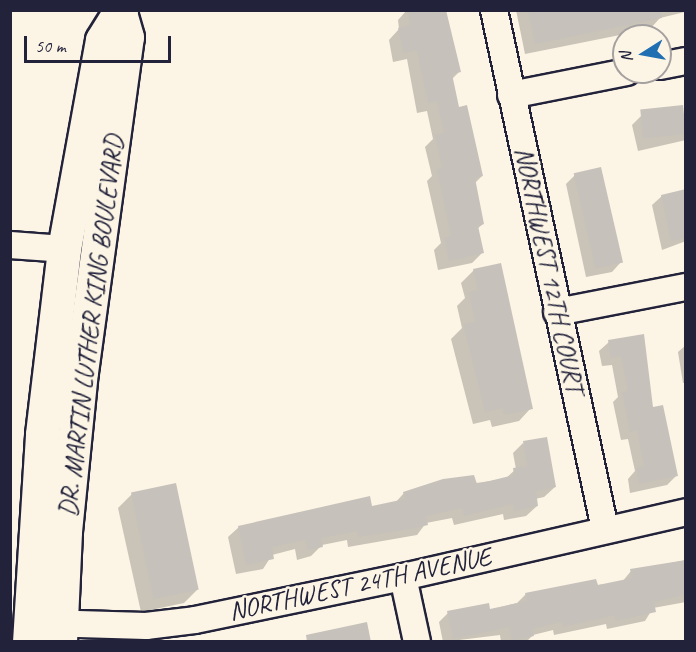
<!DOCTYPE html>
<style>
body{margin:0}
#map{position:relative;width:696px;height:652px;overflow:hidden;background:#fcf5e5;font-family:Caveat,sans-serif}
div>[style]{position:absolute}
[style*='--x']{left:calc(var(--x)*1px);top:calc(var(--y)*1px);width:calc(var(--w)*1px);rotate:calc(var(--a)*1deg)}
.shadow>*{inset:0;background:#0003}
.building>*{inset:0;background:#c6c1bb;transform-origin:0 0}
.roads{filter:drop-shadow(2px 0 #22223b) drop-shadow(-2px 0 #22223b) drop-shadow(0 2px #22223b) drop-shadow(0 -2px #22223b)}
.minor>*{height:26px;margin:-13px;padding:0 13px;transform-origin:13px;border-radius:13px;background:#fcf5e5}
.major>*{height:33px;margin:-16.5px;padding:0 16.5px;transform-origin:16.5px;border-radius:16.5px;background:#fcf5e5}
span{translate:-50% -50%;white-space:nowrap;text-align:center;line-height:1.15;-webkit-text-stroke:5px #fcf5e5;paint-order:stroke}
.street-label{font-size:26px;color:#22223b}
.frame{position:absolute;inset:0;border:12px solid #22223b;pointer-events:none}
.north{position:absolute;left:612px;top:24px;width:60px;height:60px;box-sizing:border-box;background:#fcf5e5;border:2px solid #a5a1a1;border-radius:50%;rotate:259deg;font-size:16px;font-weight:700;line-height:24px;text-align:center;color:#22223b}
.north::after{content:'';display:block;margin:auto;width:21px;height:27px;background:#1f6fb2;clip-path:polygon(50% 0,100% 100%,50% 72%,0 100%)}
.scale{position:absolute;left:24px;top:36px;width:147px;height:27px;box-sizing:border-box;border:3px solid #22223b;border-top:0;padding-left:8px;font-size:18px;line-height:21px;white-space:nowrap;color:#22223b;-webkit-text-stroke:4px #fcf5e5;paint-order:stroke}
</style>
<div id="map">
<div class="shadow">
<i style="clip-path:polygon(407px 10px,444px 10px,459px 72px,452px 79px,458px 109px,482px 176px,474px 184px,483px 224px,477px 229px,482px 253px,472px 263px,438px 270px,434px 250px,441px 243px,427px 181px,432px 176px,425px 147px,433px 139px,427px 111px,417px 113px,407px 59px,393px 62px,389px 40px,399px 29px,398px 20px)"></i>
<i style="clip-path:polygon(516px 10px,686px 10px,686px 16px,685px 12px,660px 18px,650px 29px,525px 54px)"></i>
<i style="clip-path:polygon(686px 114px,686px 140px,638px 151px,632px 125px,641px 116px)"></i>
<i style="clip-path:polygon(575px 175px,621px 262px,612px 272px,586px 277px,566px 184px)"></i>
<i style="clip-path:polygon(686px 191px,686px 241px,662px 250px,652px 205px,662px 196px)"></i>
<i style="clip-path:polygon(474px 270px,531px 408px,519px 421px,492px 427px,490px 420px,473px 424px,451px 339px,462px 328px,457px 306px,465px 298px,461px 283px)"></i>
<i style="clip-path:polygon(643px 335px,652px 409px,676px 476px,667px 485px,630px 493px,628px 479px,635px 471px,628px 439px,621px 440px,613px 402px,618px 397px,612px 365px,602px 366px,599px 351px,609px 342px)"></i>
<i style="clip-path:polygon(686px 345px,686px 383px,683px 383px,678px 352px)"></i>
<i style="clip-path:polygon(523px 443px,555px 487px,544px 497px,535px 499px,537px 506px,526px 516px,504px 520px,503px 514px,454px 525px,452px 518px,426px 523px,417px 535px,348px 547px,347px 540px,322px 545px,311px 556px,297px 560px,295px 549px,272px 555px,263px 569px,236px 574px,228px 537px,239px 527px,371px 508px,395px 503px,404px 493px,505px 479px,516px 469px,513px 453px)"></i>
<i style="clip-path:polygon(132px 494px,198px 589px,184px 603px,141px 612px,118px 508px)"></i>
<i style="clip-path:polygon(686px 560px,686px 602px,653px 608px,645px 621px,607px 629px,606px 624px,554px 635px,553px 630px,533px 635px,526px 642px,501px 642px,500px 635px,443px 642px,439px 622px,448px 613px,489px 610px,517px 603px,526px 594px,622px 582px,631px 571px)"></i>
</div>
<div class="building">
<i style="clip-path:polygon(408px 10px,446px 10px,461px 72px,452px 74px,459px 107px,467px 105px,483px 176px,475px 178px,484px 224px,478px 226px,484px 253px,449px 261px,444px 238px,451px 236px,437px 170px,442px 168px,435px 135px,444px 133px,437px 101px,428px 103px,417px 50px,404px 53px,398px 28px,410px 25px)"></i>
<i style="clip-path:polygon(528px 10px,661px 10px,662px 18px,535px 44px)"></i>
<i style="left:683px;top:105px;width:29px;height:43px;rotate:84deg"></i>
<i style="left:601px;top:167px;width:98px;height:28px;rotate:77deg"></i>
<i style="clip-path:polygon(686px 189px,686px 238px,671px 241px,661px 195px)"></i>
<i style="clip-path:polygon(501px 263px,533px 409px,504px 415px,503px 408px,485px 412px,463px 324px,475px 322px,469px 292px,478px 290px,473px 269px)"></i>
<i style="clip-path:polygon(644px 334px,653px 407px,663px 405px,678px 476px,639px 484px,636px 468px,644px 466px,637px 430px,630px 432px,622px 392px,628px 391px,621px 356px,611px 358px,608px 340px)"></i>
<i style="clip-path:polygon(547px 437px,556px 487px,536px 491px,538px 506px,514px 511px,513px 504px,464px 516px,462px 508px,426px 516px,428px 525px,411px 529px,358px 537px,357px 531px,321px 538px,323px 547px,307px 550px,305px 540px,272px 547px,274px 559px,246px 565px,238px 526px,370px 496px,372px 506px,405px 499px,403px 492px,443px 479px,474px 475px,477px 484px,514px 475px,513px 468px,527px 466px,523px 441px)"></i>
<i style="left:176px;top:483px;width:109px;height:46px;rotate:78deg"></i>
<i style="clip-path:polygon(686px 560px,686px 594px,654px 602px,656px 612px,616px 621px,615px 615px,563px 627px,562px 622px,532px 629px,534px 636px,512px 641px,509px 627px,453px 639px,447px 611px,489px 603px,490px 609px,527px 601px,525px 593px,596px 579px,598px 585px,632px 578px,630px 569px)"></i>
<i style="clip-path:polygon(367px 622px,371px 642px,307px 642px,306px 635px)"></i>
</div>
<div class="roads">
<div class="minor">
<i style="--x:494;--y:10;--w:531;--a:77.93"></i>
<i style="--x:660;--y:66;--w:26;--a:-11"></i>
<i style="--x:511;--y:95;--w:118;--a:-11.2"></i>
<i style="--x:10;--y:245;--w:54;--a:4.2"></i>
<i style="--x:557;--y:312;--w:131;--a:-11"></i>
<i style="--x:403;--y:577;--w:66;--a:77.8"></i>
<i style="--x:44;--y:623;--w:102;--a:1.7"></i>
<i style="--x:146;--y:626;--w:49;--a:-7"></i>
<i style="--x:195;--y:620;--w:212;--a:-11.7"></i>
<i style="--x:403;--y:577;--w:290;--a:-12.9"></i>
</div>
<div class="major">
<i style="--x:29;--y:642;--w:208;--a:-86.4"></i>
<i style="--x:42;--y:434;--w:186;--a:-83.2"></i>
<i style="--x:64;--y:249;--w:212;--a:-79.7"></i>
<i style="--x:102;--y:40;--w:36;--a:-58"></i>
<i style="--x:60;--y:642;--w:111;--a:-87.4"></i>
<i style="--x:65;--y:531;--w:160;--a:-84.3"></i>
<i style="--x:81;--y:372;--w:338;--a:-82.2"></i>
<i style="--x:127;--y:37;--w:25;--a:-106"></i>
</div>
</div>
<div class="street-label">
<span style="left:549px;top:270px;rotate:78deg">NORTHWEST 12TH COURT</span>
<span style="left:91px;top:326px;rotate:-83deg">DR. MARTIN LUTHER KING BOULEVARD</span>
<span style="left:360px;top:584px;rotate:-12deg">NORTHWEST 24TH AVENUE</span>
</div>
<div class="frame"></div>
<div class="north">N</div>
<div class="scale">50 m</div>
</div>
